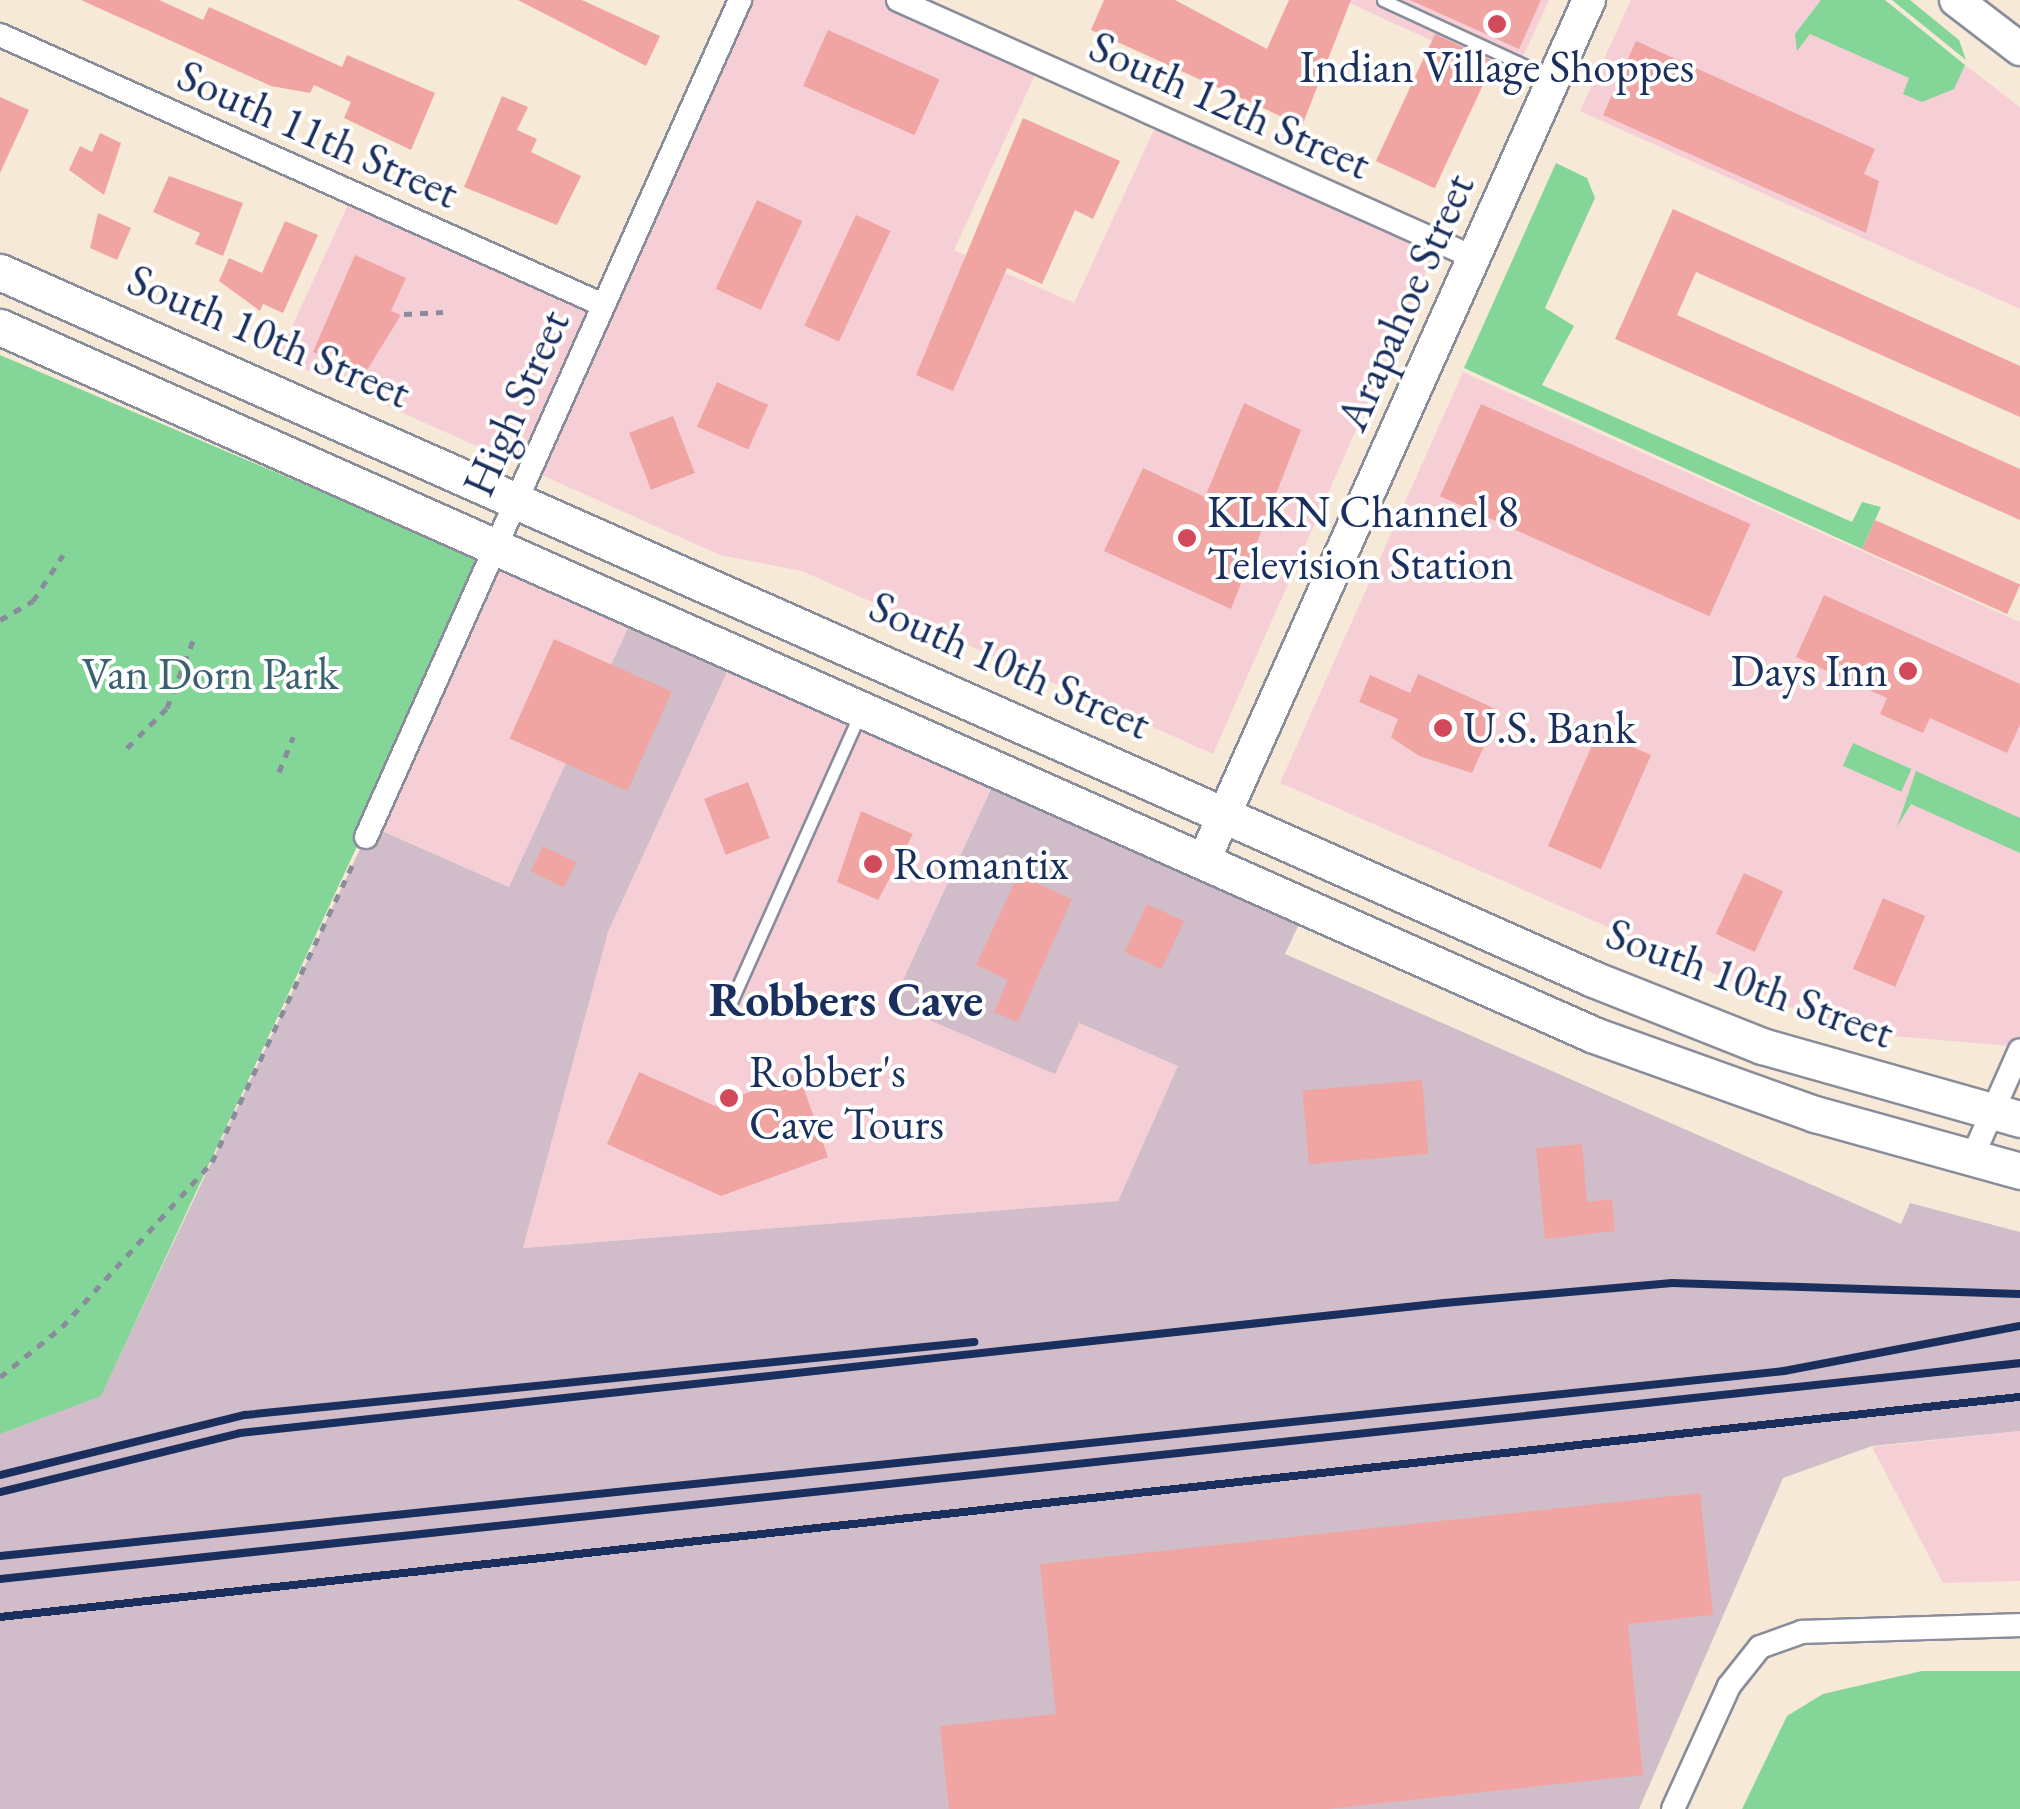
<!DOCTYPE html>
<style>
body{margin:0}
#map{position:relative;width:2020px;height:1809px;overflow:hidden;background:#f7e9d7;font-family:"EB Garamond",serif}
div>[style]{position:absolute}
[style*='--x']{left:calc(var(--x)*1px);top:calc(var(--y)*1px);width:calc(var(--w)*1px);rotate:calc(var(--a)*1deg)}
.built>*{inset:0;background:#f6cfd6;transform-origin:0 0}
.industrial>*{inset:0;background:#d1bdc9}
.green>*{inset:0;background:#83d698;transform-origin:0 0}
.building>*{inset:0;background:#f0a5a2;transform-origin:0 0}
.path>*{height:5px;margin-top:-2.5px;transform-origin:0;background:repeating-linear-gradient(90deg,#898c9a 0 8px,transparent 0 16px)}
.roads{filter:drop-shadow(2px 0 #898c9a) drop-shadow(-2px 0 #898c9a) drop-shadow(0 2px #898c9a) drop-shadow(0 -2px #898c9a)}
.lane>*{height:11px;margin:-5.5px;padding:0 5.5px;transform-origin:5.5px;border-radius:5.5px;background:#fff}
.street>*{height:22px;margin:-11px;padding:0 11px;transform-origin:11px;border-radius:11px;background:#fff}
.secondary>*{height:32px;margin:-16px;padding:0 16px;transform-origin:16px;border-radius:16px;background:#fff}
.primary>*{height:35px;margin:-17.5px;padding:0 17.5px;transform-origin:17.5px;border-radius:17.5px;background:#fff}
.rail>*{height:8px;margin:-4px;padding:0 4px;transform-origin:4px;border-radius:4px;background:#1b2f5e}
.dots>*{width:28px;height:28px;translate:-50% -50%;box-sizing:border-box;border:5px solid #fff;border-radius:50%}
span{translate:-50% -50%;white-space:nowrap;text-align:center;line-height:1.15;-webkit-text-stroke:8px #fff;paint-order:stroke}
.poi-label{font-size:45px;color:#1b2f5e}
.left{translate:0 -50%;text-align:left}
.right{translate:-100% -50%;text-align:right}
.street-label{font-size:45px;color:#1b2f5e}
.park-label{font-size:45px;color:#3a616f}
.neighbourhood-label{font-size:48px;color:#1b2f5e;font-weight:700}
</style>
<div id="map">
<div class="built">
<i style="clip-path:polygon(740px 0,898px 0,1040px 64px,954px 250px,1074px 303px,1160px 117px,1439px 242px,1213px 754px,802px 571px,720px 555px,278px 357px,353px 194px,603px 304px)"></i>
<i style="clip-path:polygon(1343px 0,1549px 0,1513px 78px)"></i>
<i style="clip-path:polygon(1631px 0,1880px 0,2020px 107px,2020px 309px,1580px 111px)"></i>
<i style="clip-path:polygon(1463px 372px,2020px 622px,2020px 1047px,1847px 1032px,1280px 783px)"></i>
<i style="left:489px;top:563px;width:154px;height:288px;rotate:24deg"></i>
<i style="clip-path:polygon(728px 670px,991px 789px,893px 1003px,1054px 1073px,1078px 1023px,1179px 1066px,1118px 1201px,523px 1248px,608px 932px)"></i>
<i style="clip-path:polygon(2020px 1431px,2020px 1581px,1943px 1583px,1872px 1447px)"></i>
</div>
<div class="industrial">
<i style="clip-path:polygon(629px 626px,728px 670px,608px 932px,523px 1248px,1118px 1201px,1178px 1066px,1079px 1023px,1055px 1074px,892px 1004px,991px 789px,1299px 924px,1285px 954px,1901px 1224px,1910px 1203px,2020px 1232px,2020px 1431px,1872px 1446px,1783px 1478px,1639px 1809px,0 1809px,0 1434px,101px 1395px,371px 826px,509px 887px)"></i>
</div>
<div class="green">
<i style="clip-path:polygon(1821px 0,1885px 0,1965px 65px,1954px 89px,1922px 102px,1903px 94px,1909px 78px,1810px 34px,1797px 51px,1795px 34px)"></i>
<i style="clip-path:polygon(1892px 0,1910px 0,1959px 40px,1966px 60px)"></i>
<i style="clip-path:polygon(1556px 163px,1587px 178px,1595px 198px,1545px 308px,1574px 326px,1542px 385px,1852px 522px,1862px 502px,1881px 507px,1862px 549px,1464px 368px)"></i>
<i style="clip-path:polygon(0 355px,489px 563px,101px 1396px,0 1434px)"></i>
<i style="left:1853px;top:743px;width:64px;height:25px;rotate:24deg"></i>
<i style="clip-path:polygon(1916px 771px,2020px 818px,2020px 853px,1911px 804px,1897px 827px)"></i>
<i style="clip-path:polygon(1922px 1671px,2020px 1671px,2020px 1809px,1742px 1809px,1787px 1716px,1823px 1694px)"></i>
</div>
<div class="building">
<i style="clip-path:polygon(81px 0,159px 0,203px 20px,209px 7px,342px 67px,347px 55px,435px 93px,411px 150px,344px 118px,351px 102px,314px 85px,310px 93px,271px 86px)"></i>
<i style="clip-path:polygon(518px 0,582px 0,660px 36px,646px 66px)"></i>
<i style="clip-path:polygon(1104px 0,1175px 0,1267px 49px,1289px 0,1351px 0,1302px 126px,1091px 30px)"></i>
<i style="clip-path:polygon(1410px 0,1541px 0,1519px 49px)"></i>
<i style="left:828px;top:30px;width:122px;height:61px;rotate:24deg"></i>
<i style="left:1435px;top:34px;width:65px;height:140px;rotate:25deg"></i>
<i style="clip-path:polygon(1636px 41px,1875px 149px,1864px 174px,1879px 181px,1866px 233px,1603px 115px)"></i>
<i style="clip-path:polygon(502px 96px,528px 107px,517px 130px,537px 139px,531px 152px,581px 176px,557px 225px,464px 187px)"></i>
<i style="clip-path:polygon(0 97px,29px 110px,0 173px)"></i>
<i style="clip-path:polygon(1023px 118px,1120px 161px,1093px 219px,1075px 210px,1042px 284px,1007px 268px,953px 391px,916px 375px)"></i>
<i style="clip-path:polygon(100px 133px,121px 143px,104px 195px,69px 170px,80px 146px,92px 152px)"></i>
<i style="clip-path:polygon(169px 176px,243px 203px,223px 256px,195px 244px,200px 233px,153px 212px)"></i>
<i style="left:757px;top:200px;width:50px;height:98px;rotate:25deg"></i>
<i style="clip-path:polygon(1673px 209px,2020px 366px,2020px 417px,1696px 272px,1677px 315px,2020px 469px,2020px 520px,1615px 339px)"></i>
<i style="clip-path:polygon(98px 213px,131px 228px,117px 260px,90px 248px)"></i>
<i style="left:856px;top:215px;width:38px;height:122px;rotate:25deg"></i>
<i style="clip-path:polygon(285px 221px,318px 235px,283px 313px,263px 304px,260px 311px,219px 281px,229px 258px,262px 273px)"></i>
<i style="clip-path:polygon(355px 255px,406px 278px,391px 311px,401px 315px,364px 375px,313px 352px)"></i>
<i style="left:717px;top:382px;width:56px;height:49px;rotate:24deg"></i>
<i style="clip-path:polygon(1244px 403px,1301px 430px,1231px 609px,1104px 551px,1143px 468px,1205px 497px)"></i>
<i style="left:1481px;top:404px;width:295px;height:101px;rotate:24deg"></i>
<i style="left:673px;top:416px;width:61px;height:47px;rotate:69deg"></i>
<i style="left:1875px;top:520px;width:159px;height:32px;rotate:24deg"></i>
<i style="clip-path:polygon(1824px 595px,2020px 684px,2020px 725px,2007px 753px,1930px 718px,1923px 733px,1880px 714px,1887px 698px,1796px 657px)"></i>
<i style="left:554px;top:639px;width:129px;height:109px;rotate:24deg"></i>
<i style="clip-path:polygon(1418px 674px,1500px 711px,1472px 773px,1419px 756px,1391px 737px,1398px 719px,1359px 702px,1370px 675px,1410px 693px)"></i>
<i style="clip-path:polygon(1605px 735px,1651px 755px,1601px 869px,1548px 846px,1593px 743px)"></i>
<i style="left:748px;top:782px;width:60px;height:47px;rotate:69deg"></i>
<i style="clip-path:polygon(861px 811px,913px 834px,878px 900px,837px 882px)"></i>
<i style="left:543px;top:846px;width:37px;height:28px;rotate:26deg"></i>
<i style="left:1744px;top:873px;width:43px;height:67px;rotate:25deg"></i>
<i style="clip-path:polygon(1018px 875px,1072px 899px,1018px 1022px,994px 1012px,1008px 980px,976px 965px)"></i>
<i style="left:1883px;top:898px;width:46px;height:77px;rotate:23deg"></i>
<i style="left:1147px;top:904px;width:41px;height:53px;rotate:25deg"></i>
<i style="clip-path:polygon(639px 1072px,715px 1106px,798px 1072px,828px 1157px,721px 1196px,607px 1144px)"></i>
<i style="left:1422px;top:1080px;width:74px;height:120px;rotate:85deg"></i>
<i style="clip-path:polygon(1582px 1144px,1587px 1202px,1612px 1199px,1615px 1231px,1545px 1239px,1536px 1148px)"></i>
<i style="clip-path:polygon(1700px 1493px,1713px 1615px,1628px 1624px,1643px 1775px,1327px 1809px,949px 1809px,940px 1726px,1056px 1714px,1040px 1564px)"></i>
</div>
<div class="path">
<i style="--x:404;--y:314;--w:39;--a:-3"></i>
<i style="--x:0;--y:620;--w:38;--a:-30"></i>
<i style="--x:33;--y:601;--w:55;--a:-56.9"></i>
<i style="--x:127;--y:748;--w:57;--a:-45"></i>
<i style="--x:167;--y:708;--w:75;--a:-68.9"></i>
<i style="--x:279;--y:772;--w:38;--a:-68"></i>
<i style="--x:0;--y:1377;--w:80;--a:-38.9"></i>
<i style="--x:62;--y:1327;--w:223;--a:-47.7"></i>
<i style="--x:212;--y:1162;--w:336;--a:-64.7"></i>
</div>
<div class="roads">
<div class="lane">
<i style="--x:1383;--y:0;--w:186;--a:24.8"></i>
<i style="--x:731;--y:1002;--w:316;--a:-65.9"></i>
</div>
<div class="street">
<i style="--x:898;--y:0;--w:632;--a:24.09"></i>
<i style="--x:0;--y:35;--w:661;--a:24.12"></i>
<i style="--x:366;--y:837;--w:917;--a:-65.92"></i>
<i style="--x:1971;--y:1160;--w:120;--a:-66"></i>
<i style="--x:1673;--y:1809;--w:135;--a:-65.5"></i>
<i style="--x:1729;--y:1686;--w:50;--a:-51.5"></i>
<i style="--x:1760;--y:1647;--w:45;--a:-19.7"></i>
<i style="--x:1802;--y:1632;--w:218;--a:-1.8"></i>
</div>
<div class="secondary">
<i style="--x:1956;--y:0;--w:81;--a:37.4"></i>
<i style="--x:1204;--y:860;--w:942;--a:-65.88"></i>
</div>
<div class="primary">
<i style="--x:0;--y:272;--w:1743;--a:23.93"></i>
<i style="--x:1593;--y:979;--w:182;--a:21.6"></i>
<i style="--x:1762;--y:1046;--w:268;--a:15.8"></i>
<i style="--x:0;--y:327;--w:1744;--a:23.95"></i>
<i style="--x:1594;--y:1035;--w:235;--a:19.7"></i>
<i style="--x:1815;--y:1114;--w:213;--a:15.5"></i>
</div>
</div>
<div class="rail">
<i style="--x:0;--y:1475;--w:252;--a:-13.8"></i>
<i style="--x:245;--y:1415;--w:733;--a:-5.72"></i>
<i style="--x:0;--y:1492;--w:247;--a:-13.8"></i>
<i style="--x:240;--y:1433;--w:1211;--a:-6.16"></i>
<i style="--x:1444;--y:1303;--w:229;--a:-5"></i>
<i style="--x:1672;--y:1283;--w:348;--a:1.8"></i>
<i style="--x:0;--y:1556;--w:1794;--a:-5.92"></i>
<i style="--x:1784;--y:1371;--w:240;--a:-10.8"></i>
<i style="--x:0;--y:1579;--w:2032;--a:-6.1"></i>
<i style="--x:0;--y:1617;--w:2032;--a:-6.22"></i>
</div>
<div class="dots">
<i style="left:1497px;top:24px;background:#d1495b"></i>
<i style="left:1187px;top:538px;background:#d1495b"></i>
<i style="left:1908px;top:671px;background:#d1495b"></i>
<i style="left:1443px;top:728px;background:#d1495b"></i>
<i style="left:873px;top:864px;background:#d1495b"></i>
<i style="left:729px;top:1098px;background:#d1495b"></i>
</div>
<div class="poi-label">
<span style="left:1497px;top:67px">Indian Village Shoppes</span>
<span class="left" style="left:1207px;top:538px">KLKN Channel 8<br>Television Station</span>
<span class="right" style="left:1888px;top:671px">Days Inn</span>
<span class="left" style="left:1463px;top:728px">U.S. Bank</span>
<span class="left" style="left:893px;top:864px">Romantix</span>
<span class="left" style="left:749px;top:1098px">Robber's<br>Cave Tours</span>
</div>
<div class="street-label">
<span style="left:1230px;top:105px;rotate:24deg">South 12th Street</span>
<span style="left:318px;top:134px;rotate:24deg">South 11th Street</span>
<span style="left:1405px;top:302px;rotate:-66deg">Arapahoe Street</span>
<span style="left:269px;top:336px;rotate:23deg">South 10th Street</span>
<span style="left:516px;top:403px;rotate:-66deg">High Street</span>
<span style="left:1010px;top:665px;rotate:24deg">South 10th Street</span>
<span style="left:1750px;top:983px;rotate:20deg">South 10th Street</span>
</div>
<div class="park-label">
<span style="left:210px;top:674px">Van Dorn Park</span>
</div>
<div class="neighbourhood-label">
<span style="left:846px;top:1000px">Robbers Cave</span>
</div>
</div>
